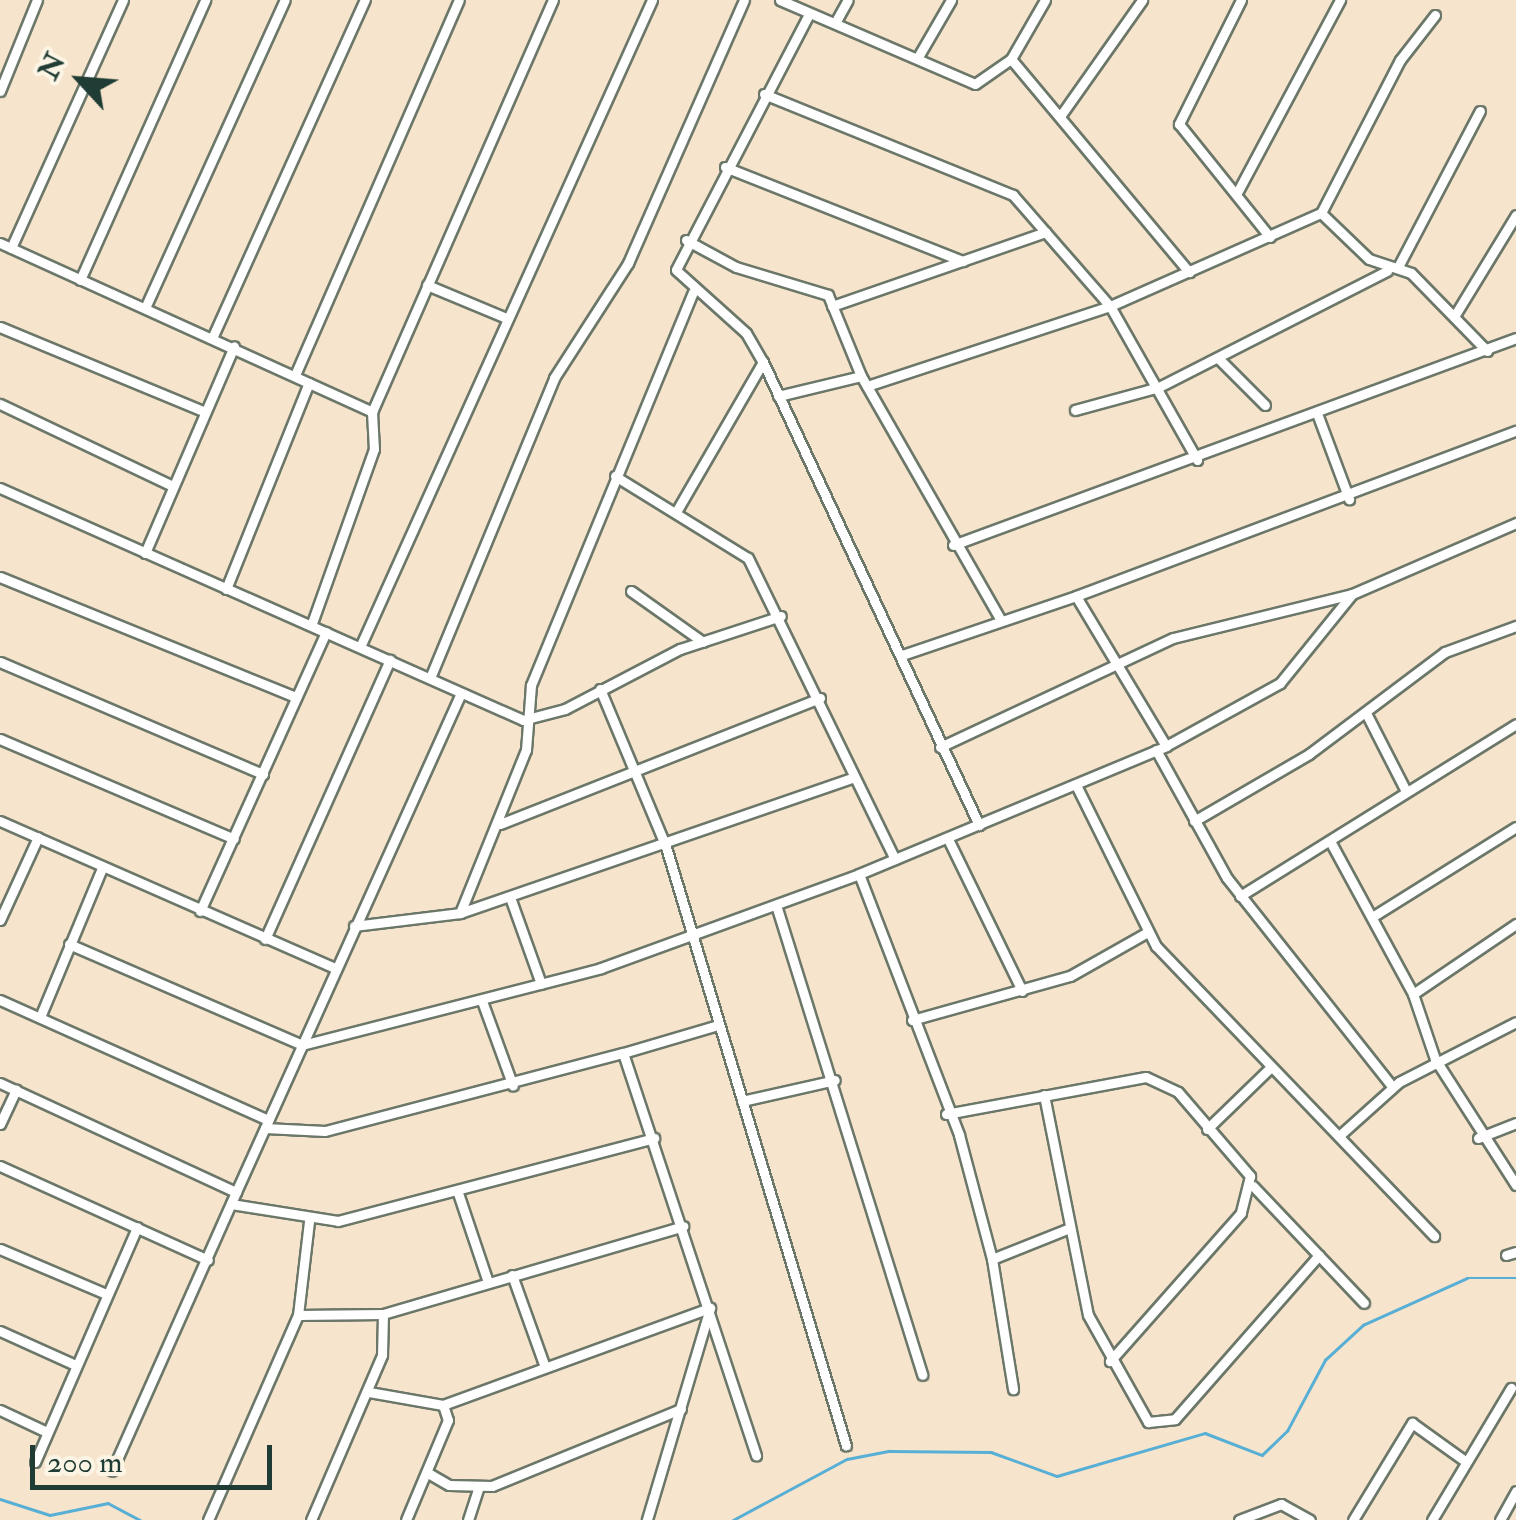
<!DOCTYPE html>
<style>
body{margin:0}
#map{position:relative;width:1516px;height:1520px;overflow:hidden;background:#f7e4cc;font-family:"IM FELL Double Pica",serif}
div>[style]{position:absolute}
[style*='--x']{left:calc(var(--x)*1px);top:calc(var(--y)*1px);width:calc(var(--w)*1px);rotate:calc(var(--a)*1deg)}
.stream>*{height:2.5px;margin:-1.25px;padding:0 1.25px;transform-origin:1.25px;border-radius:1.25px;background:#58afd5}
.roads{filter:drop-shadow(2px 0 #6b7769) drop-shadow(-2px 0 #6b7769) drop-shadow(0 2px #6b7769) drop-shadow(0 -2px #6b7769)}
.street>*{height:9px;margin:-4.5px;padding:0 4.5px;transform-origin:4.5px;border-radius:4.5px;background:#fff}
span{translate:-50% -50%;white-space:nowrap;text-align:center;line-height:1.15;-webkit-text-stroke:8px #fcf5e5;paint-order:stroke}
.north{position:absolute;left:30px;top:30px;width:100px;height:100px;-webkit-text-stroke:8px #fcf5e5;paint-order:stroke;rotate:296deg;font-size:28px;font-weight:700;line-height:40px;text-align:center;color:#1f3d34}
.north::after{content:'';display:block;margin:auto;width:35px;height:45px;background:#1f3d34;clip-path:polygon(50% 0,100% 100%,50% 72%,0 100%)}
.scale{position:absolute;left:30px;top:1445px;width:242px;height:45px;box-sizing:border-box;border:5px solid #1f3d34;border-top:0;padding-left:12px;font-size:30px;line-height:35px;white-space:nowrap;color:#1f3d34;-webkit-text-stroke:8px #fcf5e5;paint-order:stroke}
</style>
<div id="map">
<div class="stream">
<i style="--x:0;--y:1499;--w:52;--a:17.7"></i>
<i style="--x:50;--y:1515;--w:59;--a:-11.7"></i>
<i style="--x:108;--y:1503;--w:36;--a:28"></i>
<i style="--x:733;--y:1520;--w:129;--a:-28.2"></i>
<i style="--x:847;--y:1459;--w:43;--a:-10.8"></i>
<i style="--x:889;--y:1451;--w:102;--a:0.6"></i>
<i style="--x:991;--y:1452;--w:70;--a:20"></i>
<i style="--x:1057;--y:1476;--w:154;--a:-16.2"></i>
<i style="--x:1205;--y:1433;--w:61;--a:21.1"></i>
<i style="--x:1262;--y:1455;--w:35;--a:-44"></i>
<i style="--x:1287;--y:1431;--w:81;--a:-61.8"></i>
<i style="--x:1325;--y:1360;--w:52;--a:-42.6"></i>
<i style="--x:1363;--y:1325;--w:114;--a:-24.3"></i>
<i style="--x:1467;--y:1278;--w:49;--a:0"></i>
</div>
<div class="roads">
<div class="street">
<i style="--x:780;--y:0;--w:212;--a:23.3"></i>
<i style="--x:975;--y:84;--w:44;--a:-34.8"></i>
<i style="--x:1011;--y:59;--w:68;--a:-60"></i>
<i style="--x:1241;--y:0;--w:139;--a:116.6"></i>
<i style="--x:1179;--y:124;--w:145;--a:51.2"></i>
<i style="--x:809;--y:14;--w:288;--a:117.5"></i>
<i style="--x:676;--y:270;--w:94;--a:42"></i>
<i style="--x:746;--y:333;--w:34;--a:60"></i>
<i style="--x:763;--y:362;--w:511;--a:64.99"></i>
<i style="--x:835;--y:23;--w:26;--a:-61"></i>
<i style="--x:918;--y:57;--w:66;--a:-59.9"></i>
<i style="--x:1011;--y:59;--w:278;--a:50.1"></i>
<i style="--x:0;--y:91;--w:98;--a:-67.9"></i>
<i style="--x:764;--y:94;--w:269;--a:22.1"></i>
<i style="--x:1013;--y:195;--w:147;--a:48.9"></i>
<i style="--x:1110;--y:306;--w:177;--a:60.5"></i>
<i style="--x:1061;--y:115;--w:141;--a:-54.8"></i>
<i style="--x:725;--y:167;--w:256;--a:21.6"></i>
<i style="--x:1238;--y:191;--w:217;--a:-61.9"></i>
<i style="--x:1321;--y:213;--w:66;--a:43.8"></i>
<i style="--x:1369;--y:259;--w:44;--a:18.4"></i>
<i style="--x:1411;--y:273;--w:109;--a:45.7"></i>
<i style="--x:686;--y:240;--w:57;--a:28.4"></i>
<i style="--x:736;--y:267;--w:96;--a:16.9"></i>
<i style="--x:828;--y:295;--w:87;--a:67.8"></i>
<i style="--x:861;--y:376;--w:280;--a:60.2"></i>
<i style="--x:0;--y:243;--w:409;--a:24.4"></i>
<i style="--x:372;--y:412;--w:37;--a:87"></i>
<i style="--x:374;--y:449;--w:185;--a:109.6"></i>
<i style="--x:11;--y:248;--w:272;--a:-65.7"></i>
<i style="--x:1399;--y:265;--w:174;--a:-62.3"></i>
<i style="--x:80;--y:280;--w:307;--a:-65.9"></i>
<i style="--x:427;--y:285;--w:83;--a:22.6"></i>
<i style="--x:832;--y:306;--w:226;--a:-19.1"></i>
<i style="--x:145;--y:308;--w:338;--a:-65.6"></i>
<i style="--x:1455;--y:315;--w:117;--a:-58.6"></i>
<i style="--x:0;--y:327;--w:222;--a:22.5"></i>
<i style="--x:213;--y:336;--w:369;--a:-65.7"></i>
<i style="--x:1219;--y:359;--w:65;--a:45"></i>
<i style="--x:295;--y:375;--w:409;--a:-66.4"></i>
<i style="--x:867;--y:386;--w:256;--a:-18.2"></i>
<i style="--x:1110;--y:306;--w:231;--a:-23.8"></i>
<i style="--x:1321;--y:213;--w:172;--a:-62.7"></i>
<i style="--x:1400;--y:60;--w:57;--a:-52.1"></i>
<i style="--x:778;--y:396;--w:85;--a:-13.5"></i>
<i style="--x:0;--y:404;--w:191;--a:25.4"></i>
<i style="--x:1075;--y:410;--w:87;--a:-15.3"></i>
<i style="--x:1159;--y:387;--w:256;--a:-27"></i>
<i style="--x:372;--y:412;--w:450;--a:-66.3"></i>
<i style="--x:1318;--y:416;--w:89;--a:69.5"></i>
<i style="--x:615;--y:476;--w:156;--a:31.7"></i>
<i style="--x:748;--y:558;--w:335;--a:64"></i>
<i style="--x:0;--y:488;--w:572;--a:23.92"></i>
<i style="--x:523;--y:720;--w:43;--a:-14.7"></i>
<i style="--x:565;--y:709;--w:130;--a:-27.6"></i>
<i style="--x:680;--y:649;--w:106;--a:-18.1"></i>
<i style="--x:676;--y:512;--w:173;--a:-59.9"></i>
<i style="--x:953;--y:545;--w:600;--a:-20.19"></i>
<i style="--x:145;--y:553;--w:225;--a:-66.7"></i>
<i style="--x:0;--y:577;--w:319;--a:22.1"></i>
<i style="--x:226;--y:589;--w:222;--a:-68.1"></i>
<i style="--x:631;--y:591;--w:88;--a:35.3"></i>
<i style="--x:360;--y:647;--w:710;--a:-65.71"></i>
<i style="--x:902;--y:655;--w:184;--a:-18.7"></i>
<i style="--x:0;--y:662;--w:286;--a:23.1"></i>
<i style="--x:430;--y:678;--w:325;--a:-67.5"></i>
<i style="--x:554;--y:378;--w:137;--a:-57.2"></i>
<i style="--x:628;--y:263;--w:287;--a:-66.2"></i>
<i style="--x:600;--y:689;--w:171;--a:67.3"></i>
<i style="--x:666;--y:847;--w:625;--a:73.27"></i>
<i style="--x:1366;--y:713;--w:88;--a:62.9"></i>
<i style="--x:0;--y:739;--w:254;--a:23.1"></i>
<i style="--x:1166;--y:746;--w:175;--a:-121"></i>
<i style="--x:1076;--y:596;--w:470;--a:-20.6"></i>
<i style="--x:940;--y:747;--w:257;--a:-25.1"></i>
<i style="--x:1173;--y:638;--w:184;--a:-13.8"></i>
<i style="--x:1156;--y:750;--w:146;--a:61"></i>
<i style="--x:1227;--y:878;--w:265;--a:51.6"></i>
<i style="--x:1076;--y:785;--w:180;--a:63.6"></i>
<i style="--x:1156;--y:946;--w:402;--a:46.2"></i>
<i style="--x:0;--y:821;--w:366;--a:23.7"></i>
<i style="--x:1194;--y:821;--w:133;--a:-30.2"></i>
<i style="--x:1309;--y:754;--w:170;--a:-36.9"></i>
<i style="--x:1445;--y:652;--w:76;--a:-20.1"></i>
<i style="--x:500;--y:824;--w:344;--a:-21.5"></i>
<i style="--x:948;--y:839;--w:169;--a:64"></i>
<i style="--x:1330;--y:841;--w:174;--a:61.5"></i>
<i style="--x:1413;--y:994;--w:69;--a:71.3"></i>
<i style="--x:1435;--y:1059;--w:150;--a:57.3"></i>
<i style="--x:859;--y:874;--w:280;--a:69"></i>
<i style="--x:959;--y:1135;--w:128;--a:75.1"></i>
<i style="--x:992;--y:1259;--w:132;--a:80.8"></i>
<i style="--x:1240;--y:896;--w:325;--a:-31.9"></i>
<i style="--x:511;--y:900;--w:89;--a:70.3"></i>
<i style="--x:776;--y:905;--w:492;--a:72.7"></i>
<i style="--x:200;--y:911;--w:306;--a:-65.7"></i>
<i style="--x:460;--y:913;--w:416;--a:-19"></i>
<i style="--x:1372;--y:917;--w:170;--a:-32"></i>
<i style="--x:0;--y:920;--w:91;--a:-65.4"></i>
<i style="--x:354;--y:926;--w:107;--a:-7"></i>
<i style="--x:460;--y:913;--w:176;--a:-68"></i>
<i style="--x:526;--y:750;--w:65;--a:-85.6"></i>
<i style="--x:531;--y:685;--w:425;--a:-67.6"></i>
<i style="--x:265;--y:939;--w:306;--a:-65.9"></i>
<i style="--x:69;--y:944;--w:254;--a:23.4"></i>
<i style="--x:302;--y:1045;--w:309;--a:-14.4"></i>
<i style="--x:601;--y:968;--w:275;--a:-20"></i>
<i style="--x:859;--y:874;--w:333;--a:-22.6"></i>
<i style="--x:1166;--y:746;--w:130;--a:-28.9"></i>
<i style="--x:1280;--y:683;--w:114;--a:-51"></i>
<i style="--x:1352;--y:594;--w:179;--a:-23.4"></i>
<i style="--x:1413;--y:994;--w:125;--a:-34.2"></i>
<i style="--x:0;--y:1000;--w:294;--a:24.1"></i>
<i style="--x:482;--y:1001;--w:90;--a:70"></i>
<i style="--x:40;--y:1017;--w:161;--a:-67.4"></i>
<i style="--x:912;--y:1020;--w:164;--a:-15.6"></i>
<i style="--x:1070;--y:976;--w:87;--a:-29.5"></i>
<i style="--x:718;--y:1025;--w:99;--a:163.6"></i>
<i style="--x:623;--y:1053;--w:424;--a:71.7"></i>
<i style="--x:0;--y:1083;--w:260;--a:24.8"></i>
<i style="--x:236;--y:1192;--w:305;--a:114"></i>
<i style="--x:1044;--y:1095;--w:224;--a:78.7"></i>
<i style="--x:1088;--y:1315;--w:123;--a:60.7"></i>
<i style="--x:1148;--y:1422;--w:27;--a:-6"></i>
<i style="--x:1175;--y:1419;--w:218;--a:-48.7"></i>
<i style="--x:742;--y:1101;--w:95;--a:-12.7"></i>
<i style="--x:946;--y:1114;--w:203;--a:-10.5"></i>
<i style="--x:1146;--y:1077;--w:35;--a:25"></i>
<i style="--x:1178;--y:1092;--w:111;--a:49.4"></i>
<i style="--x:1250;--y:1176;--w:38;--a:104"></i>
<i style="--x:1241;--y:1213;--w:198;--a:131.5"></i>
<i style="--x:0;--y:1124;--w:38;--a:-65"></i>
<i style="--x:265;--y:1128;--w:60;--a:2.9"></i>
<i style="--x:325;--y:1131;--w:308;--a:-14.7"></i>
<i style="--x:1207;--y:1129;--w:88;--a:-44.1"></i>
<i style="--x:1340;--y:1135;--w:79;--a:-41.9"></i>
<i style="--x:1399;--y:1082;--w:131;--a:-27.1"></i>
<i style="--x:1478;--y:1138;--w:41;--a:-21.5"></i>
<i style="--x:0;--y:1166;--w:228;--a:24.3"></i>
<i style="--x:1253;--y:1186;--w:161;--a:46.5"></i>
<i style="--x:236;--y:1192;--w:547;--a:-65.73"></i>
<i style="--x:458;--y:1193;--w:94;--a:71.4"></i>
<i style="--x:231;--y:1204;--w:108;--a:9"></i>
<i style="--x:338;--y:1221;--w:327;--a:-14.7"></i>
<i style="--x:0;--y:1249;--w:115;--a:23"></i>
<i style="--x:1506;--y:1255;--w:10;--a:-17"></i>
<i style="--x:992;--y:1259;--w:84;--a:-21.7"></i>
<i style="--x:512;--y:1275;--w:98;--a:70.3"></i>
<i style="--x:298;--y:1315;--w:85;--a:-0.7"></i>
<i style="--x:383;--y:1314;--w:313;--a:-16.3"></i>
<i style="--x:0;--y:1331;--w:80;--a:24.3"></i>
<i style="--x:369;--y:1392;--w:75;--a:10"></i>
<i style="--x:443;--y:1405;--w:16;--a:72"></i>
<i style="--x:448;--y:1420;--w:108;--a:112.8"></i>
<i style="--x:443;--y:1405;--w:284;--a:-20"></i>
<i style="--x:710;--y:1308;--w:221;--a:106.6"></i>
<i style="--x:0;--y:1410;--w:52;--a:25.1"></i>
<i style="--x:35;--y:1462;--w:256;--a:-66.5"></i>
<i style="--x:428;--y:1473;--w:24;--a:30"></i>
<i style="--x:449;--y:1485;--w:43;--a:1.3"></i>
<i style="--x:492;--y:1486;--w:204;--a:-22.2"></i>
<i style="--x:208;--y:1520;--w:224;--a:-66.3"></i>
<i style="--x:298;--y:1315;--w:94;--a:-83.3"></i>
<i style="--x:311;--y:1520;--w:180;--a:-66.7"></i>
<i style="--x:382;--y:1355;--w:41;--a:-88.6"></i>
<i style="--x:468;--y:1520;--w:33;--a:-72"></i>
<i style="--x:1239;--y:1520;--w:45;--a:-20.9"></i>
<i style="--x:1281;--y:1504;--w:33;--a:29"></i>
<i style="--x:1353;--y:1520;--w:114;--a:-58.7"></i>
<i style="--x:1412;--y:1423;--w:65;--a:35.6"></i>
<i style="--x:1432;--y:1520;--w:154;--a:-59.1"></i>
<i style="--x:1500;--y:1520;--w:33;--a:-61"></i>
</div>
</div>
<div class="north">N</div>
<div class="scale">200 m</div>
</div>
